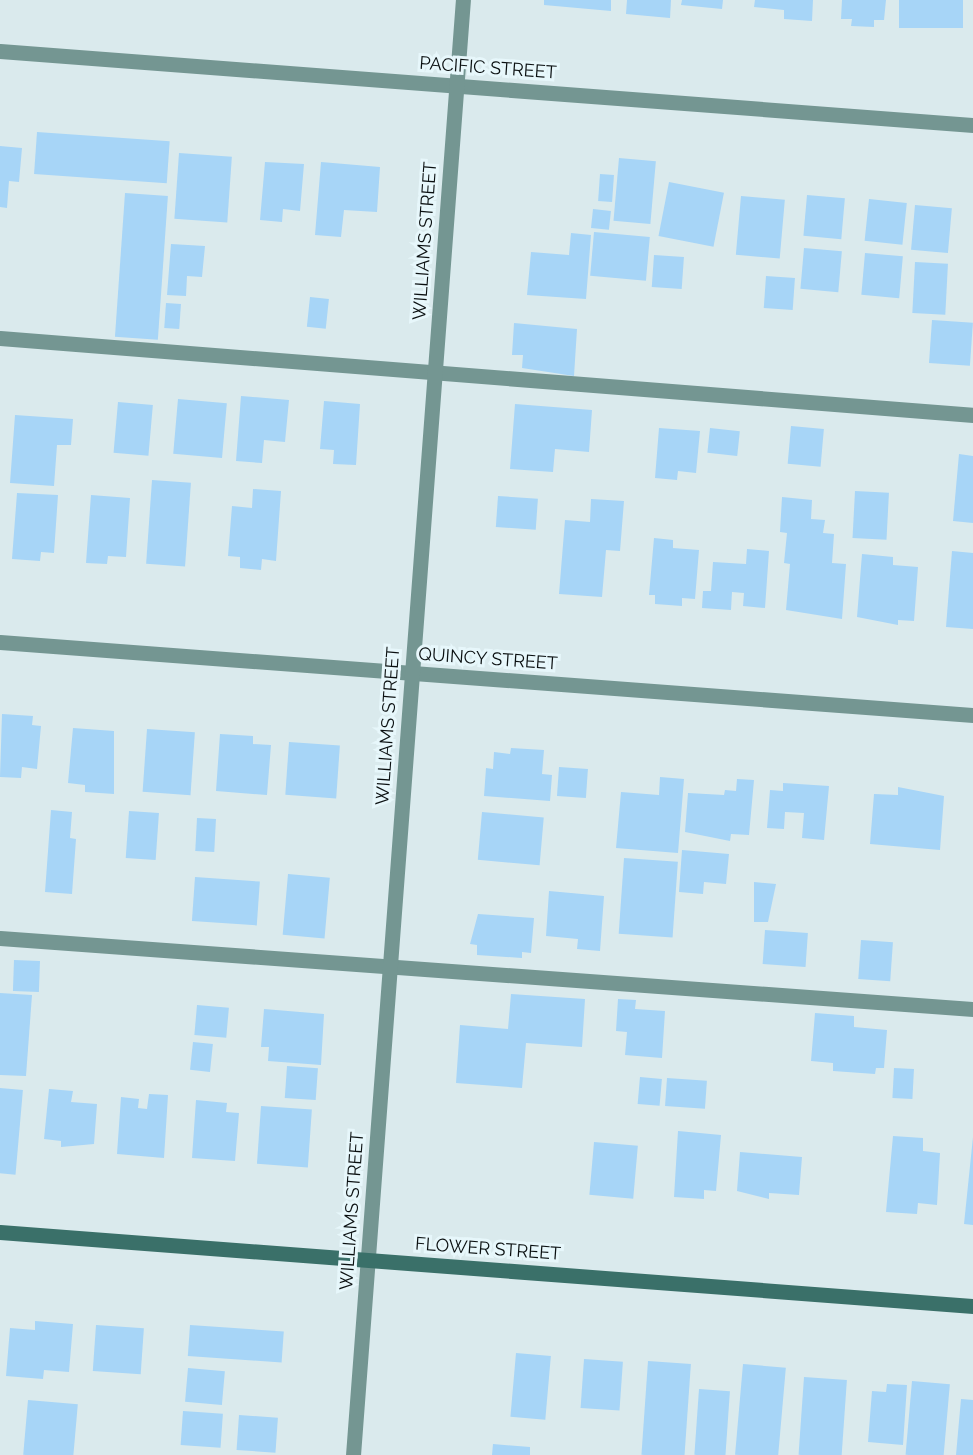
<!DOCTYPE html>
<style>
body{margin:0}
#map{position:relative;width:973px;height:1455px;overflow:hidden;background:#daeaed;font-family:Raleway,sans-serif}
div>[style]{position:absolute}
[style*='--x']{left:calc(var(--x)*1px);top:calc(var(--y)*1px);width:calc(var(--w)*1px);rotate:calc(var(--a)*1deg)}
.building>*{inset:0;background:#a7d5f7;transform-origin:0 0}
.lane>*{height:15px;margin:-7.5px;padding:0 7.5px;transform-origin:7.5px;border-radius:7.5px;background:#749692}
.street>*{height:15px;margin:-7.5px;padding:0 7.5px;transform-origin:7.5px;border-radius:7.5px;background:#749692}
.secondary>*{height:15px;margin:-7.5px;padding:0 7.5px;transform-origin:7.5px;border-radius:7.5px;background:#3a7069}
span{translate:-50% -50%;white-space:nowrap;text-align:center;line-height:1.15;-webkit-text-stroke:6px #e7f7fb;paint-order:stroke}
.street-label{font-size:18px;color:#0a0f10}
</style>
<div id="map">
<div class="building">
<i style="clip-path:polygon(544px 0,611px 0,611px 11px,544px 5px)"></i>
<i style="clip-path:polygon(627px 0,671px 0,670px 18px,626px 14px)"></i>
<i style="clip-path:polygon(682px 0,723px 0,722px 9px,681px 5px)"></i>
<i style="clip-path:polygon(755px 0,813px 0,812px 21px,784px 19px,784px 10px,754px 7px)"></i>
<i style="clip-path:polygon(842px 0,886px 0,884px 20px,874px 20px,874px 27px,851px 26px,852px 19px,841px 19px)"></i>
<i style="left:899px;top:0;width:64px;height:28px"></i>
<i style="left:37px;top:132px;width:133px;height:42px;rotate:4deg"></i>
<i style="clip-path:polygon(0 146px,22px 148px,19px 182px,9px 181px,7px 208px,0 207px)"></i>
<i style="left:179px;top:153px;width:53px;height:66px;rotate:4deg"></i>
<i style="left:619px;top:158px;width:37px;height:63px;rotate:5deg"></i>
<i style="clip-path:polygon(265px 162px,304px 164px,300px 211px,283px 209px,282px 222px,260px 220px)"></i>
<i style="clip-path:polygon(321px 162px,380px 167px,377px 212px,344px 210px,341px 237px,315px 235px)"></i>
<i style="left:600px;top:174px;width:14px;height:27px;rotate:4deg"></i>
<i style="left:669px;top:182px;width:56px;height:55px;rotate:11deg"></i>
<i style="left:125px;top:193px;width:43px;height:144px;rotate:4deg"></i>
<i style="left:807px;top:195px;width:38px;height:41px;rotate:5deg"></i>
<i style="left:741px;top:196px;width:44px;height:59px;rotate:5deg"></i>
<i style="left:869px;top:199px;width:38px;height:42px;rotate:6deg"></i>
<i style="left:915px;top:205px;width:37px;height:45px;rotate:5deg"></i>
<i style="left:593px;top:209px;width:18px;height:19px;rotate:6deg"></i>
<i style="left:594px;top:232px;width:56px;height:44px;rotate:5deg"></i>
<i style="clip-path:polygon(571px 233px,591px 235px,586px 299px,527px 295px,531px 252px,569px 255px)"></i>
<i style="clip-path:polygon(171px 244px,205px 246px,202px 277px,187px 276px,186px 296px,167px 295px)"></i>
<i style="left:804px;top:248px;width:38px;height:41px;rotate:5deg"></i>
<i style="left:865px;top:253px;width:38px;height:42px;rotate:5deg"></i>
<i style="left:654px;top:255px;width:30px;height:32px;rotate:4deg"></i>
<i style="left:915px;top:262px;width:33px;height:51px;rotate:3deg"></i>
<i style="left:766px;top:276px;width:29px;height:32px;rotate:4deg"></i>
<i style="left:310px;top:297px;width:19px;height:30px;rotate:6deg"></i>
<i style="left:166px;top:303px;width:15px;height:25px;rotate:4deg"></i>
<i style="left:932px;top:320px;width:41px;height:43px;rotate:4deg"></i>
<i style="clip-path:polygon(514px 323px,577px 329px,574px 376px,522px 368px,523px 355px,512px 355px)"></i>
<i style="clip-path:polygon(241px 396px,289px 400px,285px 442px,264px 440px,262px 463px,236px 461px)"></i>
<i style="left:178px;top:399px;width:49px;height:55px;rotate:5deg"></i>
<i style="clip-path:polygon(324px 401px,360px 404px,356px 465px,333px 464px,334px 450px,320px 449px)"></i>
<i style="left:118px;top:402px;width:35px;height:51px;rotate:5deg"></i>
<i style="clip-path:polygon(515px 404px,592px 410px,589px 452px,555px 449px,553px 472px,510px 469px)"></i>
<i style="clip-path:polygon(15px 415px,73px 419px,71px 445px,57px 445px,54px 486px,10px 483px)"></i>
<i style="left:791px;top:426px;width:33px;height:38px;rotate:5deg"></i>
<i style="clip-path:polygon(659px 428px,700px 431px,696px 473px,678px 471px,677px 480px,655px 478px)"></i>
<i style="left:710px;top:428px;width:30px;height:25px;rotate:6deg"></i>
<i style="clip-path:polygon(959px 454px,973px 456px,973px 523px,953px 521px)"></i>
<i style="left:152px;top:480px;width:39px;height:84px;rotate:4deg"></i>
<i style="clip-path:polygon(253px 489px,281px 491px,276px 561px,262px 559px,261px 570px,240px 568px,240px 557px,228px 556px,232px 506px,252px 508px)"></i>
<i style="left:855px;top:491px;width:34px;height:47px;rotate:3deg"></i>
<i style="clip-path:polygon(17px 493px,58px 495px,54px 553px,41px 552px,40px 561px,12px 559px)"></i>
<i style="clip-path:polygon(91px 495px,130px 498px,126px 557px,108px 556px,107px 564px,86px 563px)"></i>
<i style="left:498px;top:496px;width:40px;height:31px;rotate:4deg"></i>
<i style="clip-path:polygon(782px 497px,812px 500px,811px 519px,825px 520px,823px 533px,834px 534px,832px 563px,846px 564px,842px 619px,786px 610px,790px 564px,784px 563px,787px 533px,780px 532px)"></i>
<i style="clip-path:polygon(591px 499px,624px 501px,620px 551px,606px 550px,602px 597px,559px 594px,565px 520px,590px 522px)"></i>
<i style="clip-path:polygon(654px 538px,673px 540px,673px 548px,699px 550px,695px 599px,682px 598px,682px 606px,655px 604px,655px 595px,649px 595px)"></i>
<i style="clip-path:polygon(747px 549px,769px 551px,765px 608px,743px 606px,744px 593px,732px 592px,731px 610px,702px 608px,703px 591px,711px 591px,713px 562px,746px 564px)"></i>
<i style="clip-path:polygon(952px 551px,973px 553px,973px 629px,946px 627px)"></i>
<i style="clip-path:polygon(862px 554px,893px 557px,893px 565px,918px 567px,914px 621px,898px 620px,898px 625px,857px 617px)"></i>
<i style="clip-path:polygon(2px 714px,33px 716px,32px 725px,41px 726px,37px 769px,22px 767px,21px 778px,0 777px)"></i>
<i style="clip-path:polygon(73px 728px,114px 731px,114px 794px,85px 792px,85px 785px,68px 783px)"></i>
<i style="left:147px;top:729px;width:48px;height:63px;rotate:4deg"></i>
<i style="clip-path:polygon(220px 734px,253px 736px,253px 744px,271px 745px,267px 795px,216px 791px)"></i>
<i style="left:289px;top:742px;width:51px;height:53px;rotate:4deg"></i>
<i style="clip-path:polygon(511px 748px,544px 750px,542px 774px,552px 775px,550px 801px,484px 796px,486px 768px,493px 769px,494px 752px,510px 754px)"></i>
<i style="left:559px;top:767px;width:29px;height:29px;rotate:4deg"></i>
<i style="clip-path:polygon(660px 777px,684px 779px,678px 853px,616px 848px,621px 792px,659px 795px)"></i>
<i style="clip-path:polygon(737px 779px,754px 780px,749px 835px,731px 834px,730px 841px,685px 832px,688px 793px,724px 795px,725px 790px,736px 791px)"></i>
<i style="clip-path:polygon(783px 783px,829px 786px,824px 840px,802px 838px,804px 813px,785px 812px,784px 829px,767px 828px,770px 790px,783px 791px)"></i>
<i style="clip-path:polygon(898px 787px,944px 796px,940px 850px,870px 844px,874px 794px,898px 795px)"></i>
<i style="clip-path:polygon(51px 810px,72px 812px,70px 838px,76px 839px,72px 894px,45px 892px)"></i>
<i style="left:129px;top:811px;width:30px;height:47px;rotate:4deg"></i>
<i style="left:482px;top:812px;width:62px;height:48px;rotate:5deg"></i>
<i style="left:197px;top:818px;width:19px;height:33px;rotate:3deg"></i>
<i style="clip-path:polygon(682px 850px,729px 854px,726px 884px,704px 882px,703px 894px,679px 892px)"></i>
<i style="left:624px;top:858px;width:54px;height:76px;rotate:4deg"></i>
<i style="left:288px;top:874px;width:42px;height:61px;rotate:5deg"></i>
<i style="left:195px;top:877px;width:65px;height:44px;rotate:4deg"></i>
<i style="clip-path:polygon(754px 882px,776px 884px,768px 922px,754px 922px)"></i>
<i style="clip-path:polygon(549px 891px,604px 896px,600px 951px,577px 949px,578px 939px,546px 936px)"></i>
<i style="clip-path:polygon(478px 914px,534px 918px,531px 953px,522px 952px,522px 958px,477px 955px,477px 945px,470px 944px)"></i>
<i style="left:765px;top:930px;width:43px;height:34px;rotate:4deg"></i>
<i style="left:861px;top:940px;width:32px;height:39px;rotate:4deg"></i>
<i style="left:14px;top:960px;width:26px;height:31px;rotate:2deg"></i>
<i style="clip-path:polygon(0 993px,32px 995px,26px 1076px,0 1075px)"></i>
<i style="clip-path:polygon(511px 994px,585px 999px,582px 1047px,526px 1043px,522px 1088px,456px 1083px,460px 1025px,508px 1029px)"></i>
<i style="clip-path:polygon(618px 999px,636px 1000px,635px 1009px,665px 1011px,662px 1058px,625px 1055px,627px 1032px,616px 1031px)"></i>
<i style="left:197px;top:1005px;width:32px;height:30px;rotate:5deg"></i>
<i style="clip-path:polygon(264px 1009px,324px 1014px,321px 1065px,268px 1061px,269px 1047px,261px 1047px)"></i>
<i style="clip-path:polygon(815px 1013px,854px 1016px,854px 1027px,887px 1030px,884px 1068px,876px 1068px,875px 1074px,833px 1071px,833px 1063px,811px 1061px)"></i>
<i style="left:193px;top:1042px;width:20px;height:28px;rotate:6deg"></i>
<i style="left:287px;top:1066px;width:31px;height:32px;rotate:4deg"></i>
<i style="left:894px;top:1068px;width:20px;height:30px;rotate:3deg"></i>
<i style="left:640px;top:1077px;width:22px;height:27px;rotate:5deg"></i>
<i style="left:667px;top:1078px;width:40px;height:28px;rotate:4deg"></i>
<i style="left:0;top:1088px;width:23px;height:85px;rotate:5deg"></i>
<i style="clip-path:polygon(49px 1089px,73px 1091px,71px 1102px,97px 1104px,94px 1144px,61px 1147px,61px 1141px,44px 1139px)"></i>
<i style="clip-path:polygon(149px 1094px,168px 1095px,164px 1158px,117px 1154px,121px 1097px,139px 1099px,138px 1108px,147px 1109px)"></i>
<i style="clip-path:polygon(196px 1100px,227px 1103px,226px 1112px,239px 1113px,235px 1161px,192px 1158px)"></i>
<i style="left:261px;top:1106px;width:51px;height:58px;rotate:4deg"></i>
<i style="clip-path:polygon(678px 1131px,721px 1135px,716px 1191px,704px 1190px,704px 1199px,674px 1197px)"></i>
<i style="clip-path:polygon(893px 1136px,923px 1138px,923px 1151px,940px 1153px,937px 1205px,918px 1203px,917px 1214px,886px 1212px)"></i>
<i style="clip-path:polygon(973px 1137px,973px 1225px,964px 1224px)"></i>
<i style="left:594px;top:1142px;width:44px;height:53px;rotate:5deg"></i>
<i style="clip-path:polygon(740px 1152px,802px 1157px,799px 1195px,769px 1193px,769px 1199px,737px 1191px)"></i>
<i style="clip-path:polygon(35px 1321px,73px 1324px,69px 1372px,44px 1370px,43px 1379px,6px 1376px,10px 1328px,35px 1330px)"></i>
<i style="left:96px;top:1325px;width:48px;height:46px;rotate:4deg"></i>
<i style="left:190px;top:1325px;width:94px;height:31px;rotate:4deg"></i>
<i style="left:516px;top:1353px;width:35px;height:64px;rotate:5deg"></i>
<i style="left:584px;top:1359px;width:39px;height:49px;rotate:4deg"></i>
<i style="left:648px;top:1361px;width:43px;height:94px;rotate:4deg"></i>
<i style="left:743px;top:1364px;width:43px;height:91px;rotate:5deg"></i>
<i style="left:188px;top:1368px;width:37px;height:34px;rotate:5deg"></i>
<i style="left:804px;top:1377px;width:43px;height:78px;rotate:4deg"></i>
<i style="left:912px;top:1381px;width:38px;height:74px;rotate:5deg"></i>
<i style="clip-path:polygon(887px 1384px,907px 1385px,903px 1445px,868px 1442px,872px 1391px,886px 1392px)"></i>
<i style="left:699px;top:1389px;width:31px;height:66px;rotate:4deg"></i>
<i style="clip-path:polygon(961px 1399px,973px 1400px,973px 1455px,956px 1455px)"></i>
<i style="left:28px;top:1400px;width:50px;height:55px;rotate:5deg"></i>
<i style="left:183px;top:1411px;width:40px;height:34px;rotate:4deg"></i>
<i style="left:239px;top:1415px;width:39px;height:35px;rotate:4deg"></i>
<i style="clip-path:polygon(493px 1444px,530px 1447px,530px 1455px,492px 1455px)"></i>
</div>
<div class="lane">
<i style="--x:0;--y:338;--w:976;--a:4.52"></i>
<i style="--x:0;--y:938;--w:976;--a:4.17"></i>
</div>
<div class="street">
<i style="--x:0;--y:51;--w:976;--a:4.35"></i>
<i style="--x:0;--y:642;--w:976;--a:4.29"></i>
<i style="--x:353;--y:1455;--w:1459;--a:-85.68"></i>
</div>
<div class="secondary">
<i style="--x:0;--y:1232;--w:976;--a:4.35"></i>
</div>
<div class="street-label">
<span style="left:488px;top:68px;rotate:4deg">PACIFIC STREET</span>
<span style="left:425px;top:241px;rotate:-86deg">WILLIAMS STREET</span>
<span style="left:488px;top:659px;rotate:4deg">QUINCY STREET</span>
<span style="left:388px;top:726px;rotate:-86deg">WILLIAMS STREET</span>
<span style="left:352px;top:1211px;rotate:-86deg">WILLIAMS STREET</span>
<span style="left:488px;top:1249px;rotate:4deg">FLOWER STREET</span>
</div>
</div>
